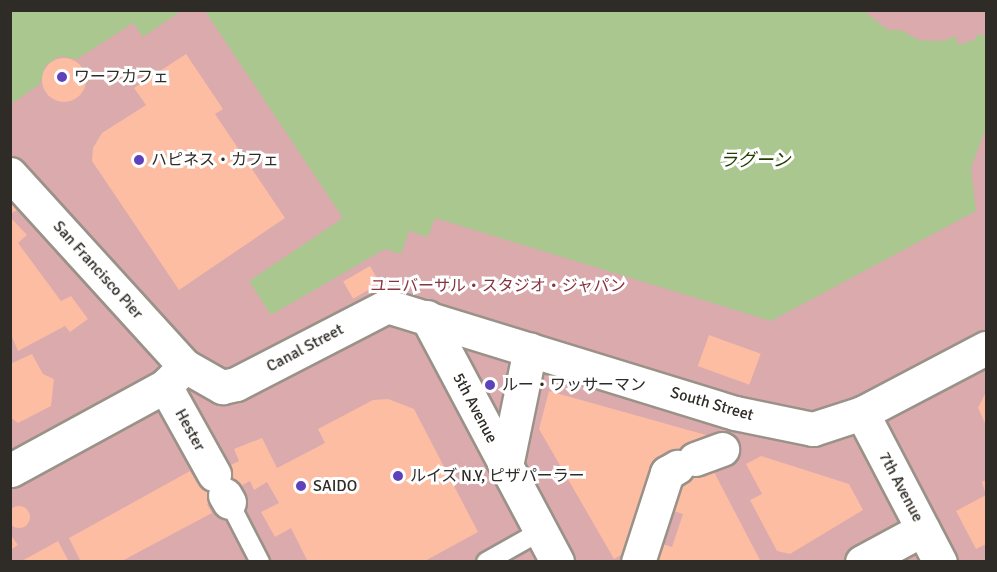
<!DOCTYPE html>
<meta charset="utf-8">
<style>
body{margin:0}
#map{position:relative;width:997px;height:572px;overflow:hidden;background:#efe7dc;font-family:Signika,"Noto Sans JP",sans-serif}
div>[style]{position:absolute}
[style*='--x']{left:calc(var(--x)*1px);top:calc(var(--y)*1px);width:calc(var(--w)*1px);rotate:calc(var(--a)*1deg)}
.green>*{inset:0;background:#daaaad;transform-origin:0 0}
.water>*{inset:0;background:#aac78f}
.building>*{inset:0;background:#fdbda2;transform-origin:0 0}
.round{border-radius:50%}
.roads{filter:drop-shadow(2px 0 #9a9288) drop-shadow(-2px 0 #9a9288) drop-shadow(0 2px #9a9288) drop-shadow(0 -2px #9a9288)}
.lane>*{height:18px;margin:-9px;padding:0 9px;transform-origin:9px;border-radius:9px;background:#fff}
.street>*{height:33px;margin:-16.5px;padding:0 16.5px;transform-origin:16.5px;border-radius:16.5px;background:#fff}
.dots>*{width:16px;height:16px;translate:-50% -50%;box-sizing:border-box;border:3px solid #fff;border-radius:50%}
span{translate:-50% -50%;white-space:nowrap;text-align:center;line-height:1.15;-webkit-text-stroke:6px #fff;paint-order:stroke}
.poi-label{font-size:16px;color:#2f2b27}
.left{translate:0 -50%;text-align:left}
.street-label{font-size:16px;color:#2f2b27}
.park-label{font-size:16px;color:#87343f}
.water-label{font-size:18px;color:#253e00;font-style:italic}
.frame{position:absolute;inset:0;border:12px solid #2f2b27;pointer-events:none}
</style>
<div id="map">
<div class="green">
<i style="left:10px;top:11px;width:976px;height:550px"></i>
</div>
<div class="water">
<i style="clip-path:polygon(11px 10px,181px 10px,181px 11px,143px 37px,133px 23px,77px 59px,59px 56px,45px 66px,40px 84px,11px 104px)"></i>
<i style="clip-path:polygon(864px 11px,888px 30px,901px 30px,919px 40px,942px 41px,956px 36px,958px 45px,976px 39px,976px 35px,986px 35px,986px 127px,971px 168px,976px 211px,771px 321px,435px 218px,428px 237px,409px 231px,401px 254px,385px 249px,271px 315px,249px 281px,343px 218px,205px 11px)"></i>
</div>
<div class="building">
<i style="clip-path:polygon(186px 54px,223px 109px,215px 114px,285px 218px,179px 290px,92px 161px,93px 148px,102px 133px,146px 105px,134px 88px)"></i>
<i class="round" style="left:42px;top:58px;width:44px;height:44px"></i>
<i style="clip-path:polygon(10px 202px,17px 210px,10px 214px)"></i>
<i style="clip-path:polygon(10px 217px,27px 235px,18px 243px,61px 301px,71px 296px,88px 319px,70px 332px,65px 326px,18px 351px,10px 332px)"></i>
<i style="left:370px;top:266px;width:20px;height:31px;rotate:60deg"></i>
<i style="left:709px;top:335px;width:55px;height:33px;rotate:20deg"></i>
<i style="clip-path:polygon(32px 354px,43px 374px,54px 379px,51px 406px,18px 423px,10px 417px,10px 364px)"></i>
<i style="clip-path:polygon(549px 391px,706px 435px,702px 446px,687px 445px,704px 477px,714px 472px,761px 562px,650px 562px,656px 542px,672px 547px,683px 514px,667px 509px,632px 549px,614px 559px,539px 429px)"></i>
<i style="clip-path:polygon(986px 392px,986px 425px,978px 408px)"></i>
<i style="clip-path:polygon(388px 399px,414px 409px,478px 532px,423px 562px,308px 562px,291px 528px,275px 537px,261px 512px,279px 503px,267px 482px,254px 490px,250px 481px,207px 504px,212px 513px,120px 562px,81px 562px,69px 538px,190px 471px,197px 483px,233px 464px,239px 461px,234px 449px,262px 438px,277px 468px,325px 443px,318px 429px,373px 400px)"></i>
<i style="clip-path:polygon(761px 456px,849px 484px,863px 510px,790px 554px,777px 551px,750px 500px,762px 494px,746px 464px)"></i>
<i style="clip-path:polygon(986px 480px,986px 544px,976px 549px,956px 511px,986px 495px,982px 482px)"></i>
<i class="round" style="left:8px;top:506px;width:22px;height:22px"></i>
<i style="clip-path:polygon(10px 534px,18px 545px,10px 550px)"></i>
<i style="clip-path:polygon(58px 541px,69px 562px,20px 562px)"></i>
</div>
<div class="roads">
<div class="lane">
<i style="--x:229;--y:502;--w:68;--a:62.7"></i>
<i style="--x:486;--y:562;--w:63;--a:-29.4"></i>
</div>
<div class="street">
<i style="--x:10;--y:174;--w:260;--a:47.7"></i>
<i style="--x:185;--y:366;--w:43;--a:29.6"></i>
<i style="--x:222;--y:387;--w:14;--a:-12"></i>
<i style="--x:236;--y:384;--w:170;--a:-27.3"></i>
<i style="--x:387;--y:306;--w:364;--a:17.1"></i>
<i style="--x:735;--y:413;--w:80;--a:11.6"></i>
<i style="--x:813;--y:429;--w:52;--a:-18.1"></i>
<i style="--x:862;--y:413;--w:140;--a:-27.7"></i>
<i style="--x:427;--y:317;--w:277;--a:62"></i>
<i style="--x:165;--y:386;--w:101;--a:60.9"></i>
<i style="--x:862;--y:413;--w:168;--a:62.4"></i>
<i style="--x:695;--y:459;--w:29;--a:-20"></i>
<i style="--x:506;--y:466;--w:119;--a:-78.4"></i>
<i style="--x:11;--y:470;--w:175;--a:-28.6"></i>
<i style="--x:165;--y:386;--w:28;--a:-45"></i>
<i style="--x:225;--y:495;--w:8;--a:60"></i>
<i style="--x:638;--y:562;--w:94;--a:-72"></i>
<i style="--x:667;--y:473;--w:12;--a:-31"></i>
<i style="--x:862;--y:562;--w:69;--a:-28.4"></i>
</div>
</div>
<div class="dots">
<i style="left:62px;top:77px;background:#5e42bb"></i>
<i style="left:139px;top:160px;background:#5e42bb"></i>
<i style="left:490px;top:385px;background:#5e42bb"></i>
<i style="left:398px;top:476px;background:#5e42bb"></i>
<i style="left:301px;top:486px;background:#5e42bb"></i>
</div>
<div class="poi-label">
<span class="left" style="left:74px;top:77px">ワーフカフェ</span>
<span class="left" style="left:151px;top:160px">ハピネス・カフェ</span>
<span class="left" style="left:502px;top:385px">ルー・ワッサーマン</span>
<span class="left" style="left:410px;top:476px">ルイズ N.Y, ピザパーラー</span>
<span class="left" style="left:313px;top:486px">SAIDO</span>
</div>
<div class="street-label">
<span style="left:98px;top:270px;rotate:48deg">San Francisco Pier</span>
<span style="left:305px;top:348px;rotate:-28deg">Canal Street</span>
<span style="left:712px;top:404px;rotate:16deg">South Street</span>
<span style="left:475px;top:408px;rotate:62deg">5th Avenue</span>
<span style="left:190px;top:430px;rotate:61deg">Hester</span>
<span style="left:901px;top:487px;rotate:62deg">7th Avenue</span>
</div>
<div class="park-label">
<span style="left:498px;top:286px">ユニバーサル・スタジオ・ジャパン</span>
</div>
<div class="water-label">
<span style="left:755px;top:160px">ラグーン</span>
</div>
<div class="frame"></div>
</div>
